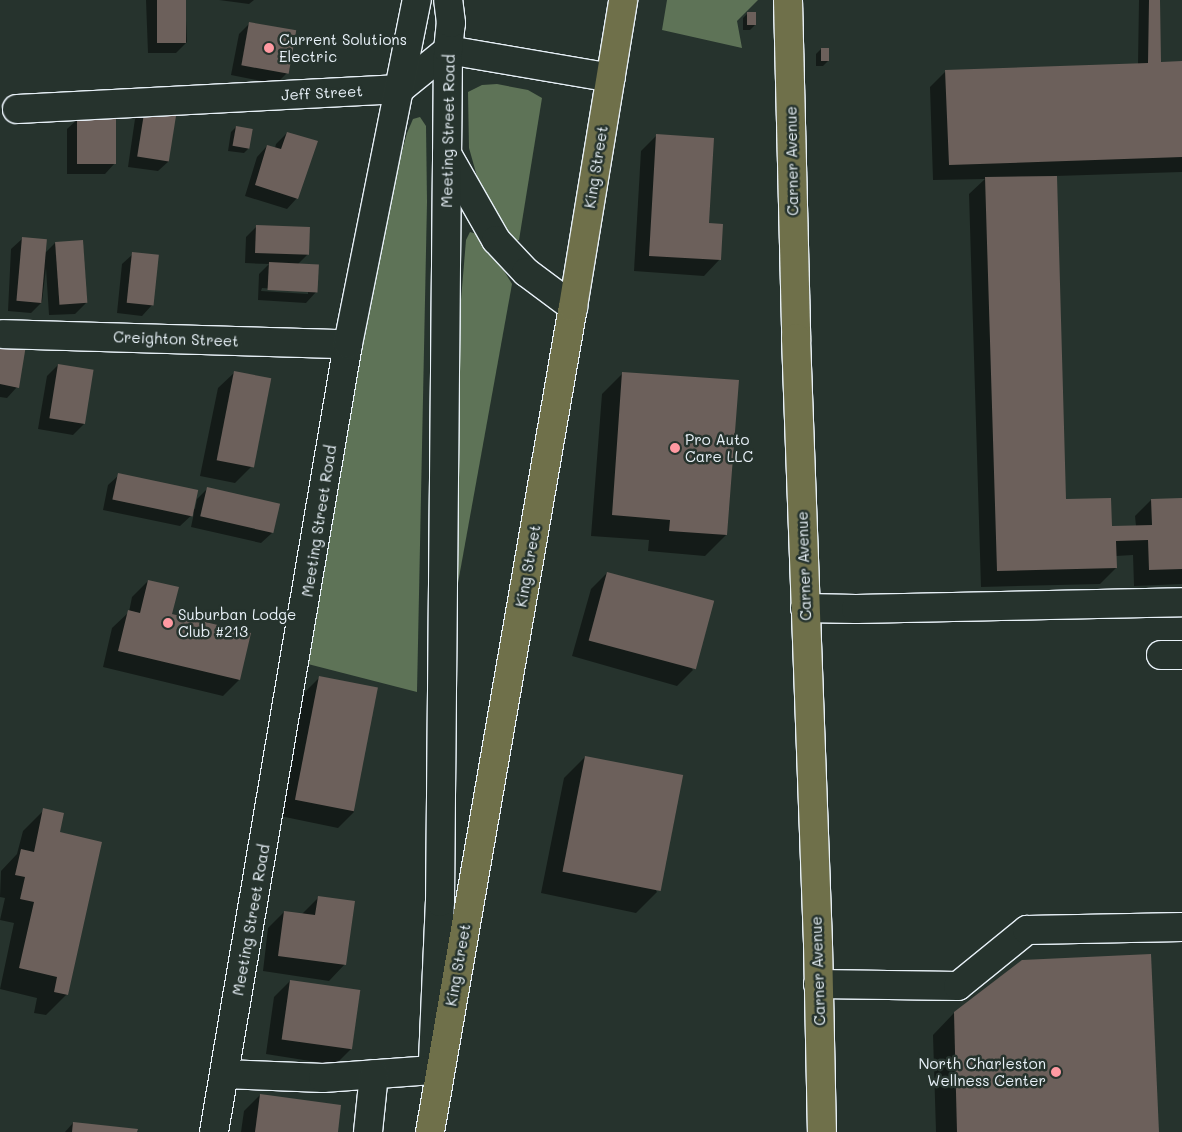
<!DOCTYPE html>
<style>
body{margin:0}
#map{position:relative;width:1182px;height:1132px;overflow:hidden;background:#26332d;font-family:Mali,sans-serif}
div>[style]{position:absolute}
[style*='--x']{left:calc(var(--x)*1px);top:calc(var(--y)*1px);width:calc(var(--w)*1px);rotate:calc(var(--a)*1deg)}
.green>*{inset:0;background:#5e7357}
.shadow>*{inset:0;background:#0007}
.building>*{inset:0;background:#6c605b;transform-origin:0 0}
.roads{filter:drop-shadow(1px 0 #e8f1f8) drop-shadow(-1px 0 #e8f1f8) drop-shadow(0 1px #e8f1f8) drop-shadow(0 -1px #e8f1f8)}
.minor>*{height:28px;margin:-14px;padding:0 14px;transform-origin:14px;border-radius:14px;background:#26332d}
.major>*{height:28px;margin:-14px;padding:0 14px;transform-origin:14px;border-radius:14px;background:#6f704a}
.dots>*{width:14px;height:14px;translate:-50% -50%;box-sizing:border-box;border:2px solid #26332d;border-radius:50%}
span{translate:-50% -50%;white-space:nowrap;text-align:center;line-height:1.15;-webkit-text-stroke:5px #26332d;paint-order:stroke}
.poi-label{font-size:15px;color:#e8f1f8}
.left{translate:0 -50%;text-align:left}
.right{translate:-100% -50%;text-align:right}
.street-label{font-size:15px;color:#e8f1f8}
</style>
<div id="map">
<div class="green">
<i style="clip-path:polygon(667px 0,758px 0,737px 21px,742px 48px,662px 30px)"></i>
<i style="clip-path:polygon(497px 84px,528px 90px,542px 98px,519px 240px,513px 241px,491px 209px,478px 180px,469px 148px,468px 92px,482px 85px)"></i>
<i style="clip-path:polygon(420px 117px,426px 126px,427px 202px,417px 692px,304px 663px,325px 536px,395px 177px,407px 133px,413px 119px)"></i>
<i style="clip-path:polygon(470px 232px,477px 234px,488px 244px,512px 284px,456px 594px,458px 336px,466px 240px)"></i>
</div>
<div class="shadow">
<i style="clip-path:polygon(146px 0,185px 0,187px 42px,176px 53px,148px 53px)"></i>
<i style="clip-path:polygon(219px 0,254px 0,249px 4px)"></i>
<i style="clip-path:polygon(1139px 0,1158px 0,1157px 64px,1182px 63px,1182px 172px,1055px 176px,1065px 500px,1111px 527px,1136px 526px,1135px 516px,1151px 500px,1182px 499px,1182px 584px,1134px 586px,1133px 555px,1116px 556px,1116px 568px,1100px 584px,981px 587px,969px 194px,985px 179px,933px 180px,930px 87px,946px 71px,1138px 64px)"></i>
<i style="clip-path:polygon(748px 13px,755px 25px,750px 30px,743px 30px,743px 18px)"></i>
<i style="clip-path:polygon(250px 23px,287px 73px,276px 84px,231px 75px,239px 34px)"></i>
<i style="clip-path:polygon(821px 49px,828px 61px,823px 66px,816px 66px,816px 54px)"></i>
<i style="clip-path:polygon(146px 109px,169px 161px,158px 171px,128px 167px,135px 119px)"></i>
<i style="clip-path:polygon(78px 119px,115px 163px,105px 174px,67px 174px,67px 129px)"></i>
<i style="clip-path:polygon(236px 127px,249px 148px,244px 153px,228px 151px,231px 132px)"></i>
<i style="clip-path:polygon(287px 133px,297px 198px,287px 209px,245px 196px,257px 157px,267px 146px,275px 148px,276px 144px)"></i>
<i style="clip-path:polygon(657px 135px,708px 224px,720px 259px,704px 276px,634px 271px,641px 151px)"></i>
<i style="clip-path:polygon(evenodd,257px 226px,308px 254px,297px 265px,316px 292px,306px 303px,258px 300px,259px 274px,269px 264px,245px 263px,246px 237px,257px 226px,262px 288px,308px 291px,308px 294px,261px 291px,262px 288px)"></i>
<i style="clip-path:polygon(22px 239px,45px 253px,55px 243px,86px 303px,75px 314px,49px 315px,46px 268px,42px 302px,31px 313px,8px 311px,11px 249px)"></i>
<i style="clip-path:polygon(133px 254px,152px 305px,142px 316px,117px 313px,122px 264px)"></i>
<i style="clip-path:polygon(0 342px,17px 387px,7px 398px,0 397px)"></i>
<i style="clip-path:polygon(58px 365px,84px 424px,73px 435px,38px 429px,47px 376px)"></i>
<i style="clip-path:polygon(235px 372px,251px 467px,235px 483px,200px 476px,218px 388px)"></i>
<i style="clip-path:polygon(623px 373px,726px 535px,705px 556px,648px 551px,649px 540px,591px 536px,602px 394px)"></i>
<i style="clip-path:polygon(119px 475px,195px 509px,197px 499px,208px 488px,272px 533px,261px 543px,191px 527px,194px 513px,180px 526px,103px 510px,108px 485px)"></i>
<i style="clip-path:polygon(607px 573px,693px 670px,677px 686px,572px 656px,591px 589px)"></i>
<i style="clip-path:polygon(148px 581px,171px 615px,239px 680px,223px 696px,103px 667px,112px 628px,129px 612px,132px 597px)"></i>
<i style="clip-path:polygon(320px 677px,354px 812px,338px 828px,280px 816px,304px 693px)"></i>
<i style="clip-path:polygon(585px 757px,657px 892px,636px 913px,541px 893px,564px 778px)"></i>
<i style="clip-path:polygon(44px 810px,58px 833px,67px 994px,46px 1015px,34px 1013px,37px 998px,0 989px,14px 923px,0 920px,5px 898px,0 897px,1px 871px,17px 854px,23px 831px)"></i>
<i style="clip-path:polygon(319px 897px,345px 964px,329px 981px,263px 971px,268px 928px,284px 912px,302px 914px)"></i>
<i style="clip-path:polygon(290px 981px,351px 1049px,335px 1065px,266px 1054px,274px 997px)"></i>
<i style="clip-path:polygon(954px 1013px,1158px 1132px,936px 1132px,933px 1035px)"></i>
<i style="clip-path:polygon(260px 1095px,336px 1132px,241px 1132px,244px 1111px)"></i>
<i style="clip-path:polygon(73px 1123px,136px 1132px,65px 1132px)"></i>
</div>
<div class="building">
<i style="left:157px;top:0;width:29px;height:43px"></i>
<i style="clip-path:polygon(1149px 0,1160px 0,1161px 62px,1182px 61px,1182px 157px,949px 165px,945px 70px,1148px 63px)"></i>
<i style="left:747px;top:12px;width:9px;height:13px"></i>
<i style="left:249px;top:22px;width:48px;height:44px;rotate:10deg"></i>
<i style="left:821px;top:48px;width:8px;height:13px"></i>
<i style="left:145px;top:107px;width:32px;height:50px;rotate:9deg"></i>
<i style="left:77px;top:118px;width:39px;height:46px"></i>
<i style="left:236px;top:126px;width:17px;height:20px;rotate:10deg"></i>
<i style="clip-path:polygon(287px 132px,318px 141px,298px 199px,255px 185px,267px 145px,281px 149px)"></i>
<i style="clip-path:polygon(656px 134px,714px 138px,709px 223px,723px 224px,721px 260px,649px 256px)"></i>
<i style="clip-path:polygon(1057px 176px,1066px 499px,1111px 498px,1112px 526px,1152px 525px,1151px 499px,1182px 498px,1182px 569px,1149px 570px,1148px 540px,1116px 541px,1117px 568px,997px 571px,985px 177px)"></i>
<i style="left:256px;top:225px;width:54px;height:28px;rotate:2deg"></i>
<i style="left:22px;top:237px;width:25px;height:64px;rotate:5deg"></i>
<i style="left:83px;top:240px;width:63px;height:28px;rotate:86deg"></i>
<i style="left:132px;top:252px;width:27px;height:51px;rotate:6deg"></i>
<i style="left:269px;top:262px;width:50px;height:28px;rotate:3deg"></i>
<i style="clip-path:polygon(0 341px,26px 345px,19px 388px,0 384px)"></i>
<i style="left:58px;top:364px;width:36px;height:55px;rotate:9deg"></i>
<i style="left:234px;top:371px;width:38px;height:91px;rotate:11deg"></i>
<i style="clip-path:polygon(622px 372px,739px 380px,727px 535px,669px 531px,670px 520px,612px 515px)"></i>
<i style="left:118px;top:473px;width:82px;height:27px;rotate:12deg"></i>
<i style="left:207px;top:487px;width:75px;height:30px;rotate:13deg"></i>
<i style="left:607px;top:572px;width:111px;height:71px;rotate:15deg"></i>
<i style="clip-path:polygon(148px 580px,179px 587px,172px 614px,251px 633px,240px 680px,118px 651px,128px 610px,140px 613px)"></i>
<i style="left:319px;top:676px;width:60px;height:126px;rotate:11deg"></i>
<i style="left:585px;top:756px;width:100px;height:118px;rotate:11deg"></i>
<i style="clip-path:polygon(43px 808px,64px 813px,60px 832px,102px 842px,68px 995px,54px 992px,57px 977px,19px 968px,34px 902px,20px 899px,25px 877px,15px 875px,21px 849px,34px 852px)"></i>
<i style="clip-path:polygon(318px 896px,355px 901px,346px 965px,278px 956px,284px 911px,315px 915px)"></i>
<i style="clip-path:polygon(1151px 954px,1159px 1132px,957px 1132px,954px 1012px,1022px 960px)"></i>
<i style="left:290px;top:980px;width:71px;height:60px;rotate:8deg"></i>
<i style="clip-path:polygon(260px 1094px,341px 1105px,338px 1132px,255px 1132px)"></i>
<i style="clip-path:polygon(73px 1122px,138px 1129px,137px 1132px,72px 1132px)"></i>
</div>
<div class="roads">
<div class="minor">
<i style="--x:17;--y:109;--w:384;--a:-3"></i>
<i style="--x:400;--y:89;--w:62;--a:-39.1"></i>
<i style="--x:448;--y:50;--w:165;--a:9.7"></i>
<i style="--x:447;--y:154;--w:99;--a:60.3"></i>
<i style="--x:496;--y:240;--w:44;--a:46.8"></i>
<i style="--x:526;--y:272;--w:59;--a:36.7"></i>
<i style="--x:3;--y:334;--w:345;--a:1.7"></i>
<i style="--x:805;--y:608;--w:51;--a:1.1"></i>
<i style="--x:856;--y:609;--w:326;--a:-1.2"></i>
<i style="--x:1161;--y:655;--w:21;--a:0"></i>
<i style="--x:818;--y:984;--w:140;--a:0.8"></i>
<i style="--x:958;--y:986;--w:89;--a:-39.1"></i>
<i style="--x:1027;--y:930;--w:155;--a:-1.1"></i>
<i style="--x:433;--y:1060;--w:158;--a:-87.5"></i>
<i style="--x:440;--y:902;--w:852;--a:-89.46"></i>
<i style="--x:448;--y:50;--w:27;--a:-84"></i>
<i style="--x:451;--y:23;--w:23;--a:-97"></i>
<i style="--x:224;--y:1074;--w:99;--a:2.3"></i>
<i style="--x:323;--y:1078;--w:110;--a:-4.2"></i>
<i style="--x:214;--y:1132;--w:799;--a:-80.35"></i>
<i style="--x:348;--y:344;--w:351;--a:-78.7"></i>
<i style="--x:368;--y:1132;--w:58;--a:-84.1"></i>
</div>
<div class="major">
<i style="--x:788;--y:0;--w:338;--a:88.6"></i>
<i style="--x:796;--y:338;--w:606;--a:87.92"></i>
<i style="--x:818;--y:944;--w:188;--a:88.8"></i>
<i style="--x:430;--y:1132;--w:837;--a:-80.17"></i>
<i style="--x:573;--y:307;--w:311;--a:-80.7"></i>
</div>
</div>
<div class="dots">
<i style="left:269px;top:48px;background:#ff9aa2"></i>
<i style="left:675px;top:448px;background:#ff9aa2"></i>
<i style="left:168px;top:623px;background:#ff9aa2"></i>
<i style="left:1056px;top:1072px;background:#ff9aa2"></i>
</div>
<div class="poi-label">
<span class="left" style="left:279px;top:48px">Current Solutions<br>Electric</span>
<span class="left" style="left:685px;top:448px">Pro Auto<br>Care LLC</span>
<span class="left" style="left:178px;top:623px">Suburban Lodge<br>Club #213</span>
<span class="right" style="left:1046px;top:1072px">North Charleston<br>Wellness Center</span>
</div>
<div class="street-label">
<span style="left:322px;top:93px;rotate:-3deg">Jeff Street</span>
<span style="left:448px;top:131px;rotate:-89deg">Meeting Street Road</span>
<span style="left:792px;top:161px;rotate:-91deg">Carner Avenue</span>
<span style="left:596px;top:167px;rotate:-81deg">King Street</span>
<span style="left:176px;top:339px;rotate:2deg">Creighton Street</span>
<span style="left:319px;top:521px;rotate:-81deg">Meeting Street Road</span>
<span style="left:528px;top:566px;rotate:-80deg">King Street</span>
<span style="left:804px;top:566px;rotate:-92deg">Carner Avenue</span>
<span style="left:251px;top:920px;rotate:-80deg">Meeting Street Road</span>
<span style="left:458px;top:965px;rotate:-80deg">King Street</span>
<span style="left:818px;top:971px;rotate:-92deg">Carner Avenue</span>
</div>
</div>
